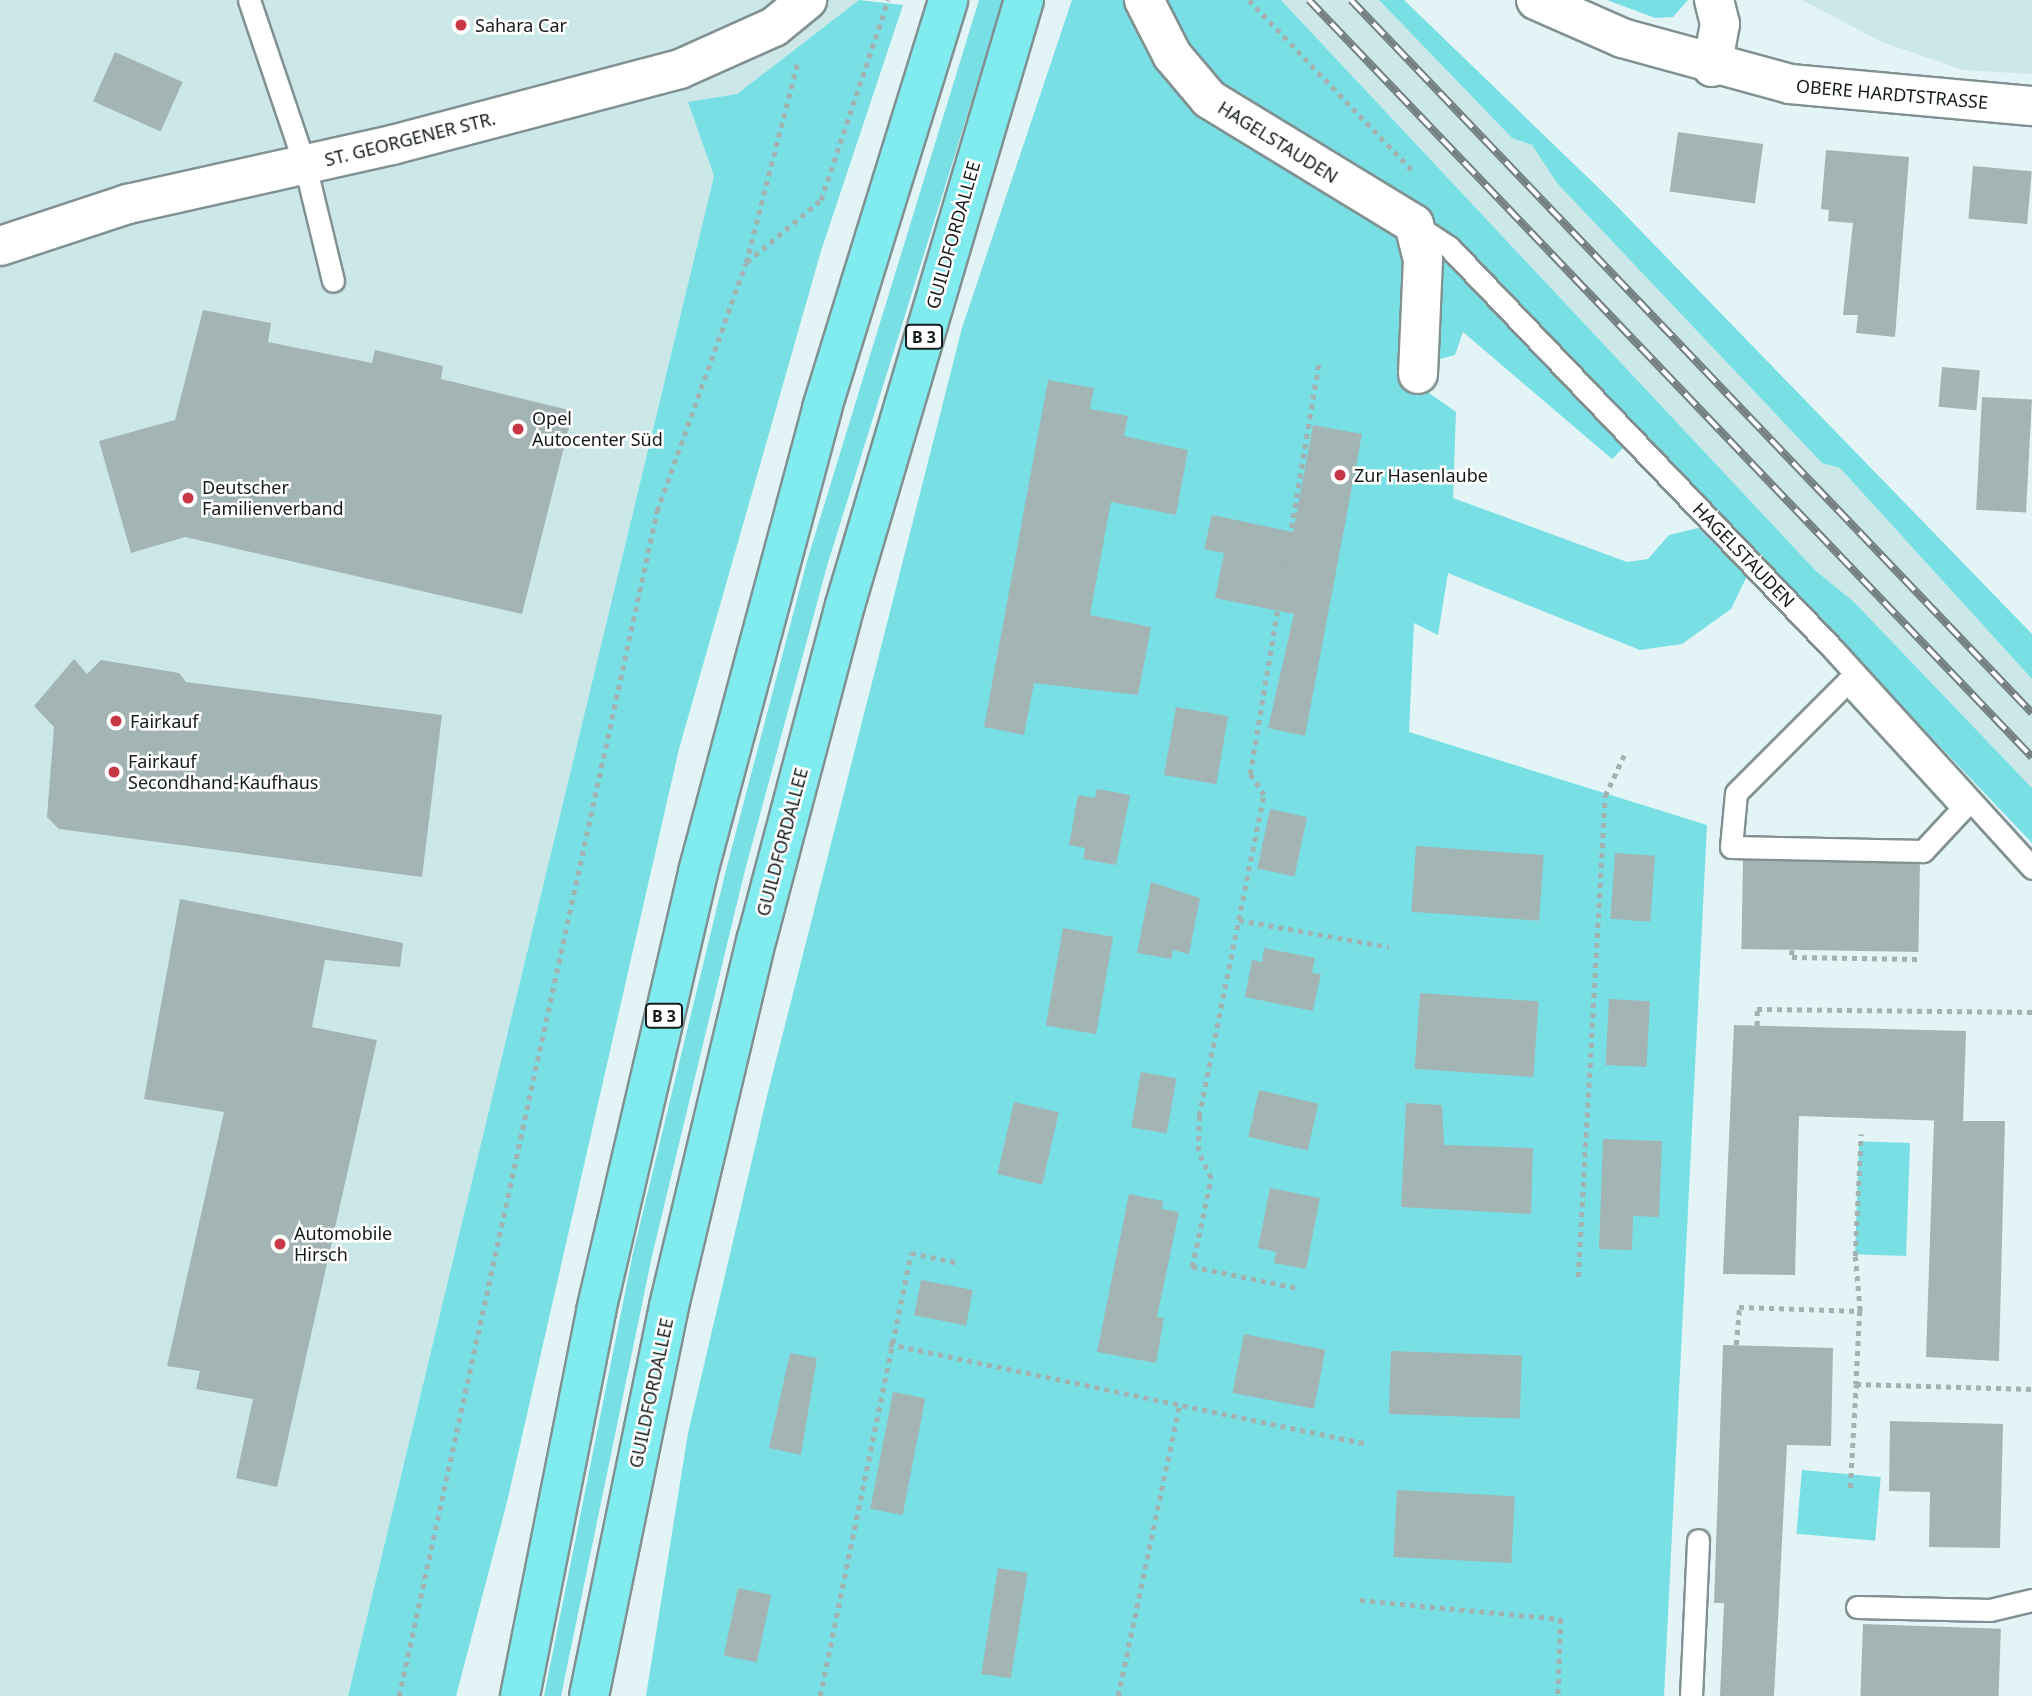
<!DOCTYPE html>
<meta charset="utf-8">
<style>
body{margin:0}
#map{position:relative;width:2032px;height:1696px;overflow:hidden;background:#e2f4f5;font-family:"Noto Sans",sans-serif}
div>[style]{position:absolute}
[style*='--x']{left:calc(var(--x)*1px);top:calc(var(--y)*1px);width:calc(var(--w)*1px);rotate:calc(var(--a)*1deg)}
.built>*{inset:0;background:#cce7e8}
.green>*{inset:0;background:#78e0e5;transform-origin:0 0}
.building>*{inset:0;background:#a3b4b4;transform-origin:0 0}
.path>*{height:4.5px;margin-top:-2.25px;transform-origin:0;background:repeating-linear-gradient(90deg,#a2b1b1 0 5px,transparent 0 10px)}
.roads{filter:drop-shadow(2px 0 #819192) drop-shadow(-2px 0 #819192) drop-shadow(0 2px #819192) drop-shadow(0 -2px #819192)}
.service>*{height:21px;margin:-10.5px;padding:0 10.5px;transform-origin:10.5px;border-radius:10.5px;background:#fff}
.minor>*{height:38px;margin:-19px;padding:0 19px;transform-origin:19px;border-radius:19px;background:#fff}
.tertiary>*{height:38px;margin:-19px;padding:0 19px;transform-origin:19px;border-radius:19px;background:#fff}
.trunk>*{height:38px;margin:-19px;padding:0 19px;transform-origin:19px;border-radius:19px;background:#80ecf0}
.rail>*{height:8px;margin-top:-4px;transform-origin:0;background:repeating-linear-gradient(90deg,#fff 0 16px,#747f80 0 32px);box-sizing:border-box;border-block:2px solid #747f80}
.dots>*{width:19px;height:19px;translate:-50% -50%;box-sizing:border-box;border:4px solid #fff;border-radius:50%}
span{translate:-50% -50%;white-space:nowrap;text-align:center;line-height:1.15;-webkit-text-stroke:5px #fff;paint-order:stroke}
.shield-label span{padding:2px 5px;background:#fff;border:2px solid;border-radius:5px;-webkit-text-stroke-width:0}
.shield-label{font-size:16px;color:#151b1b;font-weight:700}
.poi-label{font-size:18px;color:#151b1b}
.left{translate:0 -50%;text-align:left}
.street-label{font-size:18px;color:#151b1b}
</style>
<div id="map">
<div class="built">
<i style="clip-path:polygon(0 0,859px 0,737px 94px,688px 102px,714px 176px,348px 1696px,0 1696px)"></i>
<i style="clip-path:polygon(1281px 0,1379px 0,1512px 138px,1532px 145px,1557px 183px,1822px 463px,1840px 468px,2032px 679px,2032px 788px,1854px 602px,1816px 571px)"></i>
<i style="clip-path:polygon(1802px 0,2032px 0,2032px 74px,1963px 70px,1882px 42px)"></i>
</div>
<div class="green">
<i style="clip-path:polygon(859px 0,903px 5px,821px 251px,679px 749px,507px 1502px,456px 1696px,348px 1696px,714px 176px,688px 102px,737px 94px)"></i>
<i style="clip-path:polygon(979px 0,1003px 0,827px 566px,744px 874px,652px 1256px,561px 1696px,544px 1696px,633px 1253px,726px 870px,807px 561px)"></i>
<i style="clip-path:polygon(1072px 0,1281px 0,1816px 571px,1854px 602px,2032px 788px,2032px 843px,1640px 431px,1612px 459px,1463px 332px,1455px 355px,1433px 361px,1429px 393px,1456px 412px,1453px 498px,1627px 562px,1648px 559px,1669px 535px,1698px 528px,1747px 576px,1731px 609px,1682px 644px,1640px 650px,1448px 573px,1438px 635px,1414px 623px,1409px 732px,1707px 825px,1664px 1696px,646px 1696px,688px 1433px,768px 1092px,962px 328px)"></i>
<i style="clip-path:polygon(1379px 0,1404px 0,1608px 197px,2032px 634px,2032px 679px,1840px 468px,1822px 463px,1557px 183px,1532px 145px,1512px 138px)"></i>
<i style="clip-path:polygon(1607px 0,1688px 0,1673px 17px,1655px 18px)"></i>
<i style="left:1910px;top:1143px;width:113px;height:51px;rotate:92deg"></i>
<i style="left:1802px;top:1470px;width:79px;height:64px;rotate:5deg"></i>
</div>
<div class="building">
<i style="left:115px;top:52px;width:74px;height:54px;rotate:24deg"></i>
<i style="left:1678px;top:132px;width:86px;height:60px;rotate:8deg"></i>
<i style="clip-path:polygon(1826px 150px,1909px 157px,1895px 337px,1856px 333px,1858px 315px,1843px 315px,1853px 223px,1828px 221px,1829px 210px,1821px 209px)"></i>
<i style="left:1973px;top:166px;width:59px;height:53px;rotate:5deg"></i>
<i style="clip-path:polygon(203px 310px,271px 323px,268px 342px,372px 363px,375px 350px,443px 366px,441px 379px,573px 411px,522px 614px,185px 537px,131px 553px,99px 441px,175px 420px)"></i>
<i style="left:1942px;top:367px;width:38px;height:40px;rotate:5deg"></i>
<i style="clip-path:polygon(1048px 380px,1094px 388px,1090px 409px,1128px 416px,1124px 436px,1188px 450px,1176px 515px,1111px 502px,1090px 615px,1151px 627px,1138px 695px,1034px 683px,1024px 735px,984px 727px)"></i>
<i style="left:1982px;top:397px;width:50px;height:113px;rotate:3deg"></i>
<i style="clip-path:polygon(1313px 425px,1362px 434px,1305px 736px,1268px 728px,1294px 614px,1215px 598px,1224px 553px,1204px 549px,1212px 515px,1293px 532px)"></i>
<i style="clip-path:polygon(74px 659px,87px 674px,101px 660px,179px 673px,186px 682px,442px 715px,422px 877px,59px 829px,47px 817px,54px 727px,34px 706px)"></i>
<i style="left:1176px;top:707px;width:53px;height:69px;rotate:10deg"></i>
<i style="clip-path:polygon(1097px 789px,1130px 795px,1116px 865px,1083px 859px,1085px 848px,1069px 845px,1078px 795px,1095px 798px)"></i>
<i style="left:1270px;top:809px;width:38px;height:61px;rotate:12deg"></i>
<i style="left:1416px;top:846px;width:128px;height:66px;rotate:4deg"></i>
<i style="left:1615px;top:853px;width:40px;height:66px;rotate:4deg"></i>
<i style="left:1743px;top:860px;width:177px;height:89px;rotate:1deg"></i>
<i style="clip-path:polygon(1151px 882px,1200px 898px,1189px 954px,1173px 950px,1171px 959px,1137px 953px)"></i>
<i style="clip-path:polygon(180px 899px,403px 943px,400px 967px,325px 960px,312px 1027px,377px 1040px,277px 1487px,236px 1478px,253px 1399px,196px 1389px,200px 1371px,167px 1366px,224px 1112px,144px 1099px)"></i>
<i style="left:1063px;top:928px;width:51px;height:99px;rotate:10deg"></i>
<i style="clip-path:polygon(1264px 948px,1315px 958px,1312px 973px,1321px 974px,1313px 1011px,1245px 997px,1252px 960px,1262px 962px)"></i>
<i style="left:1420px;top:993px;width:119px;height:76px;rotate:4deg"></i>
<i style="left:1609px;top:999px;width:41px;height:66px;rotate:3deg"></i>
<i style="clip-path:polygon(1734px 1025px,1966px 1031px,1963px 1121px,2005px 1121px,1999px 1361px,1926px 1357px,1934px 1120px,1947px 1121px,1799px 1116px,1795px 1275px,1723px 1274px)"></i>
<i style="left:1141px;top:1072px;width:36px;height:56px;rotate:10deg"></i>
<i style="left:1259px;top:1090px;width:61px;height:48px;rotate:13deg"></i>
<i style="left:1014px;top:1102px;width:46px;height:74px;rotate:13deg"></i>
<i style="clip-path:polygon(1406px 1103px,1442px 1105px,1444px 1145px,1533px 1148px,1531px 1214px,1401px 1207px)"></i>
<i style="clip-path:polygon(1603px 1139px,1662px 1141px,1659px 1217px,1633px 1216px,1632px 1250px,1599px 1249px)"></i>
<i style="clip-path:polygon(1270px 1188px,1320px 1198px,1306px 1269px,1274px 1263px,1276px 1252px,1258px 1248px)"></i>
<i style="clip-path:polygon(1129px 1194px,1163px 1201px,1162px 1209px,1179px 1212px,1157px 1317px,1164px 1318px,1156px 1363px,1097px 1352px)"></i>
<i style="left:921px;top:1280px;width:53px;height:36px;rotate:11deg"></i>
<i style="left:1244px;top:1334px;width:83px;height:60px;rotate:11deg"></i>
<i style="clip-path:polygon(1723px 1345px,1833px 1348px,1831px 1446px,1787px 1445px,1774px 1696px,1720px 1696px,1724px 1603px,1714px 1603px)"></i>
<i style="left:1391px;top:1351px;width:131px;height:63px;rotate:2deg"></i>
<i style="clip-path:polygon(790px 1353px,817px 1358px,801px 1455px,769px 1448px)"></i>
<i style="left:893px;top:1392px;width:33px;height:119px;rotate:11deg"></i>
<i style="clip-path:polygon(1890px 1421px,2003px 1424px,2000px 1548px,1929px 1547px,1930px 1492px,1889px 1491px)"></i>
<i style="left:1397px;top:1490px;width:118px;height:67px;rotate:3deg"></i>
<i style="left:998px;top:1568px;width:30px;height:107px;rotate:9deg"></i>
<i style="left:738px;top:1588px;width:34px;height:69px;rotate:12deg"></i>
<i style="left:1863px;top:1624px;width:138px;height:72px;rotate:2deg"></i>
</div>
<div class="path">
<i style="--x:1249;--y:0;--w:237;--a:46.2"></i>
<i style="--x:747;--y:262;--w:97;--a:-40"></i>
<i style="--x:821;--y:200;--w:211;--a:-71.5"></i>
<i style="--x:1239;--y:920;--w:152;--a:10.2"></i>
<i style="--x:1792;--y:950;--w:7;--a:90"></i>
<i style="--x:1792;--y:957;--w:126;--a:0.9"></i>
<i style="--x:1757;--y:1026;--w:17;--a:-90"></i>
<i style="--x:1757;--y:1009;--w:275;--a:0.6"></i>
<i style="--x:1578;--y:1277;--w:482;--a:-86.8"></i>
<i style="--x:1605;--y:796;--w:45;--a:-65.1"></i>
<i style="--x:1295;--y:1288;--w:105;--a:-168.5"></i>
<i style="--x:1192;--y:1267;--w:91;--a:-77.9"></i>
<i style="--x:1211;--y:1178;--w:30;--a:-116"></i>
<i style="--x:1198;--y:1151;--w:35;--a:-88"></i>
<i style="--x:1199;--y:1116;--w:328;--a:-78.6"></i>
<i style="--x:1264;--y:795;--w:25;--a:-124"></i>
<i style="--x:1250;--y:774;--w:418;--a:-80.5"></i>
<i style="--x:1860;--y:1311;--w:55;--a:-95.2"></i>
<i style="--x:1855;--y:1256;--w:122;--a:-87.2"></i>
<i style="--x:889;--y:1344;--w:488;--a:11.8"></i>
<i style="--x:1736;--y:1345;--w:38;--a:-85"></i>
<i style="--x:1739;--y:1307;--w:121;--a:1.9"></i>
<i style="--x:1860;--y:1311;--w:73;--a:93.1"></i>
<i style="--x:1856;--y:1384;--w:176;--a:1.6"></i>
<i style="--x:1850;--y:1488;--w:104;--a:-86.7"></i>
<i style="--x:1360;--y:1600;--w:202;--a:5.4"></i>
<i style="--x:1561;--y:1619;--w:77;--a:92.2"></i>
<i style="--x:399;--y:1696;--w:1213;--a:-77.72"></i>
<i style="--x:657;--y:511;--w:263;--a:-70.3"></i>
<i style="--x:746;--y:263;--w:210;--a:-75.6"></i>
<i style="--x:820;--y:1696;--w:452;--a:-78.4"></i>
<i style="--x:911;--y:1253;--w:50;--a:11.5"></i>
<i style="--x:1118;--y:1696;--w:299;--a:-78.1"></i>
</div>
<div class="roads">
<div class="service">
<i style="--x:249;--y:0;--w:174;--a:71.3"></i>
<i style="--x:305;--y:165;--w:119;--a:76.4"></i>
<i style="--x:1414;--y:224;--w:42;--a:33.3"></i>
<i style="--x:1449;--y:247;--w:556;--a:46.31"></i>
<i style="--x:1833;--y:649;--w:296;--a:47.7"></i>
<i style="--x:1847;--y:682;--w:171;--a:47.4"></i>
<i style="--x:1963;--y:808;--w:59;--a:132.9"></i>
<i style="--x:1923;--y:851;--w:192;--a:-178.8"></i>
<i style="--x:1731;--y:847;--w:54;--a:-84.7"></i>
<i style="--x:1736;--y:793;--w:157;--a:-45"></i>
<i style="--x:1857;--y:1607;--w:133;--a:1.3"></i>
<i style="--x:1990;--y:1610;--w:43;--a:-13.4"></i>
<i style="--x:1691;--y:1696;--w:156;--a:-87.4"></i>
</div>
<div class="minor">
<i style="--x:1144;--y:0;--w:62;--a:63"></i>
<i style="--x:1172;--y:55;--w:57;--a:49.9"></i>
<i style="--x:1209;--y:99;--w:240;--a:31.4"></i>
<i style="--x:1414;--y:224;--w:36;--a:76"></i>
<i style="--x:1423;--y:259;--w:115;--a:92.5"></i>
<i style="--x:1536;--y:0;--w:94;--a:23.8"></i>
<i style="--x:1622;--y:38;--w:174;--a:15.3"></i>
<i style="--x:1790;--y:84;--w:243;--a:5.2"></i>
<i style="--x:1712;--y:67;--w:44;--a:-79.5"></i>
<i style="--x:1720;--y:24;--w:25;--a:-104"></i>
</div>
<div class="tertiary">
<i style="--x:0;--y:246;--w:135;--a:-18.2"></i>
<i style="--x:128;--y:204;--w:271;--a:-12.6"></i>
<i style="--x:392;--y:145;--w:298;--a:-14.8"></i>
<i style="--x:680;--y:69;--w:103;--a:-24.1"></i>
<i style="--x:774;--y:27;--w:43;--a:-39.3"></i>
</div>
<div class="trunk">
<i style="--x:520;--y:1696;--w:392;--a:-78.8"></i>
<i style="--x:596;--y:1311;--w:451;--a:-76.9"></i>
<i style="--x:698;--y:872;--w:480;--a:-75"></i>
<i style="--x:822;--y:408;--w:427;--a:-72.8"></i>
<i style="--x:589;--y:1696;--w:398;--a:-78.4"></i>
<i style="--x:669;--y:1306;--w:378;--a:-76.6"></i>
<i style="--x:757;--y:938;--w:344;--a:-75.2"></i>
<i style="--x:845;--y:605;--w:631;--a:-73.52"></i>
</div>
</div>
<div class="rail">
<i style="--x:1309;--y:0;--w:1047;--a:46.32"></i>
<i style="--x:1351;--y:0;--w:986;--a:46.32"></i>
</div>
<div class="dots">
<i style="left:461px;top:25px;background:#c73746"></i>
<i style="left:518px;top:429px;background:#c73746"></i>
<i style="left:1340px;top:475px;background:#c73746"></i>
<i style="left:188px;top:498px;background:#c73746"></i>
<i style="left:116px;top:721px;background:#c73746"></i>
<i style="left:114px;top:772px;background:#c73746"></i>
<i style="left:280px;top:1244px;background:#c73746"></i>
</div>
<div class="shield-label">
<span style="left:924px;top:337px">B 3</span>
<span style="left:664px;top:1016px">B 3</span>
</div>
<div class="poi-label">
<span class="left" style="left:475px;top:25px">Sahara Car</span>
<span class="left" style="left:532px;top:429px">Opel<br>Autocenter Süd</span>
<span class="left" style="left:1354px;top:475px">Zur Hasenlaube</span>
<span class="left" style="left:202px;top:498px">Deutscher<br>Familienverband</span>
<span class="left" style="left:130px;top:721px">Fairkauf</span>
<span class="left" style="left:128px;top:772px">Fairkauf<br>Secondhand-Kaufhaus</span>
<span class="left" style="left:294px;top:1244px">Automobile<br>Hirsch</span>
</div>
<div class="street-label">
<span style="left:1892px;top:94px;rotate:5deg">OBERE HARDTSTRASSE</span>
<span style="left:410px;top:139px;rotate:-14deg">ST. GEORGENER STR.</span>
<span style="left:1278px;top:142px;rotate:32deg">HAGELSTAUDEN</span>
<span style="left:953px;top:235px;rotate:-74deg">GUILDFORDALLEE</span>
<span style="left:1744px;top:555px;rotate:46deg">HAGELSTAUDEN</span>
<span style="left:782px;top:842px;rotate:-75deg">GUILDFORDALLEE</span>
<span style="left:651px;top:1393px;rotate:-78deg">GUILDFORDALLEE</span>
</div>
</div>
